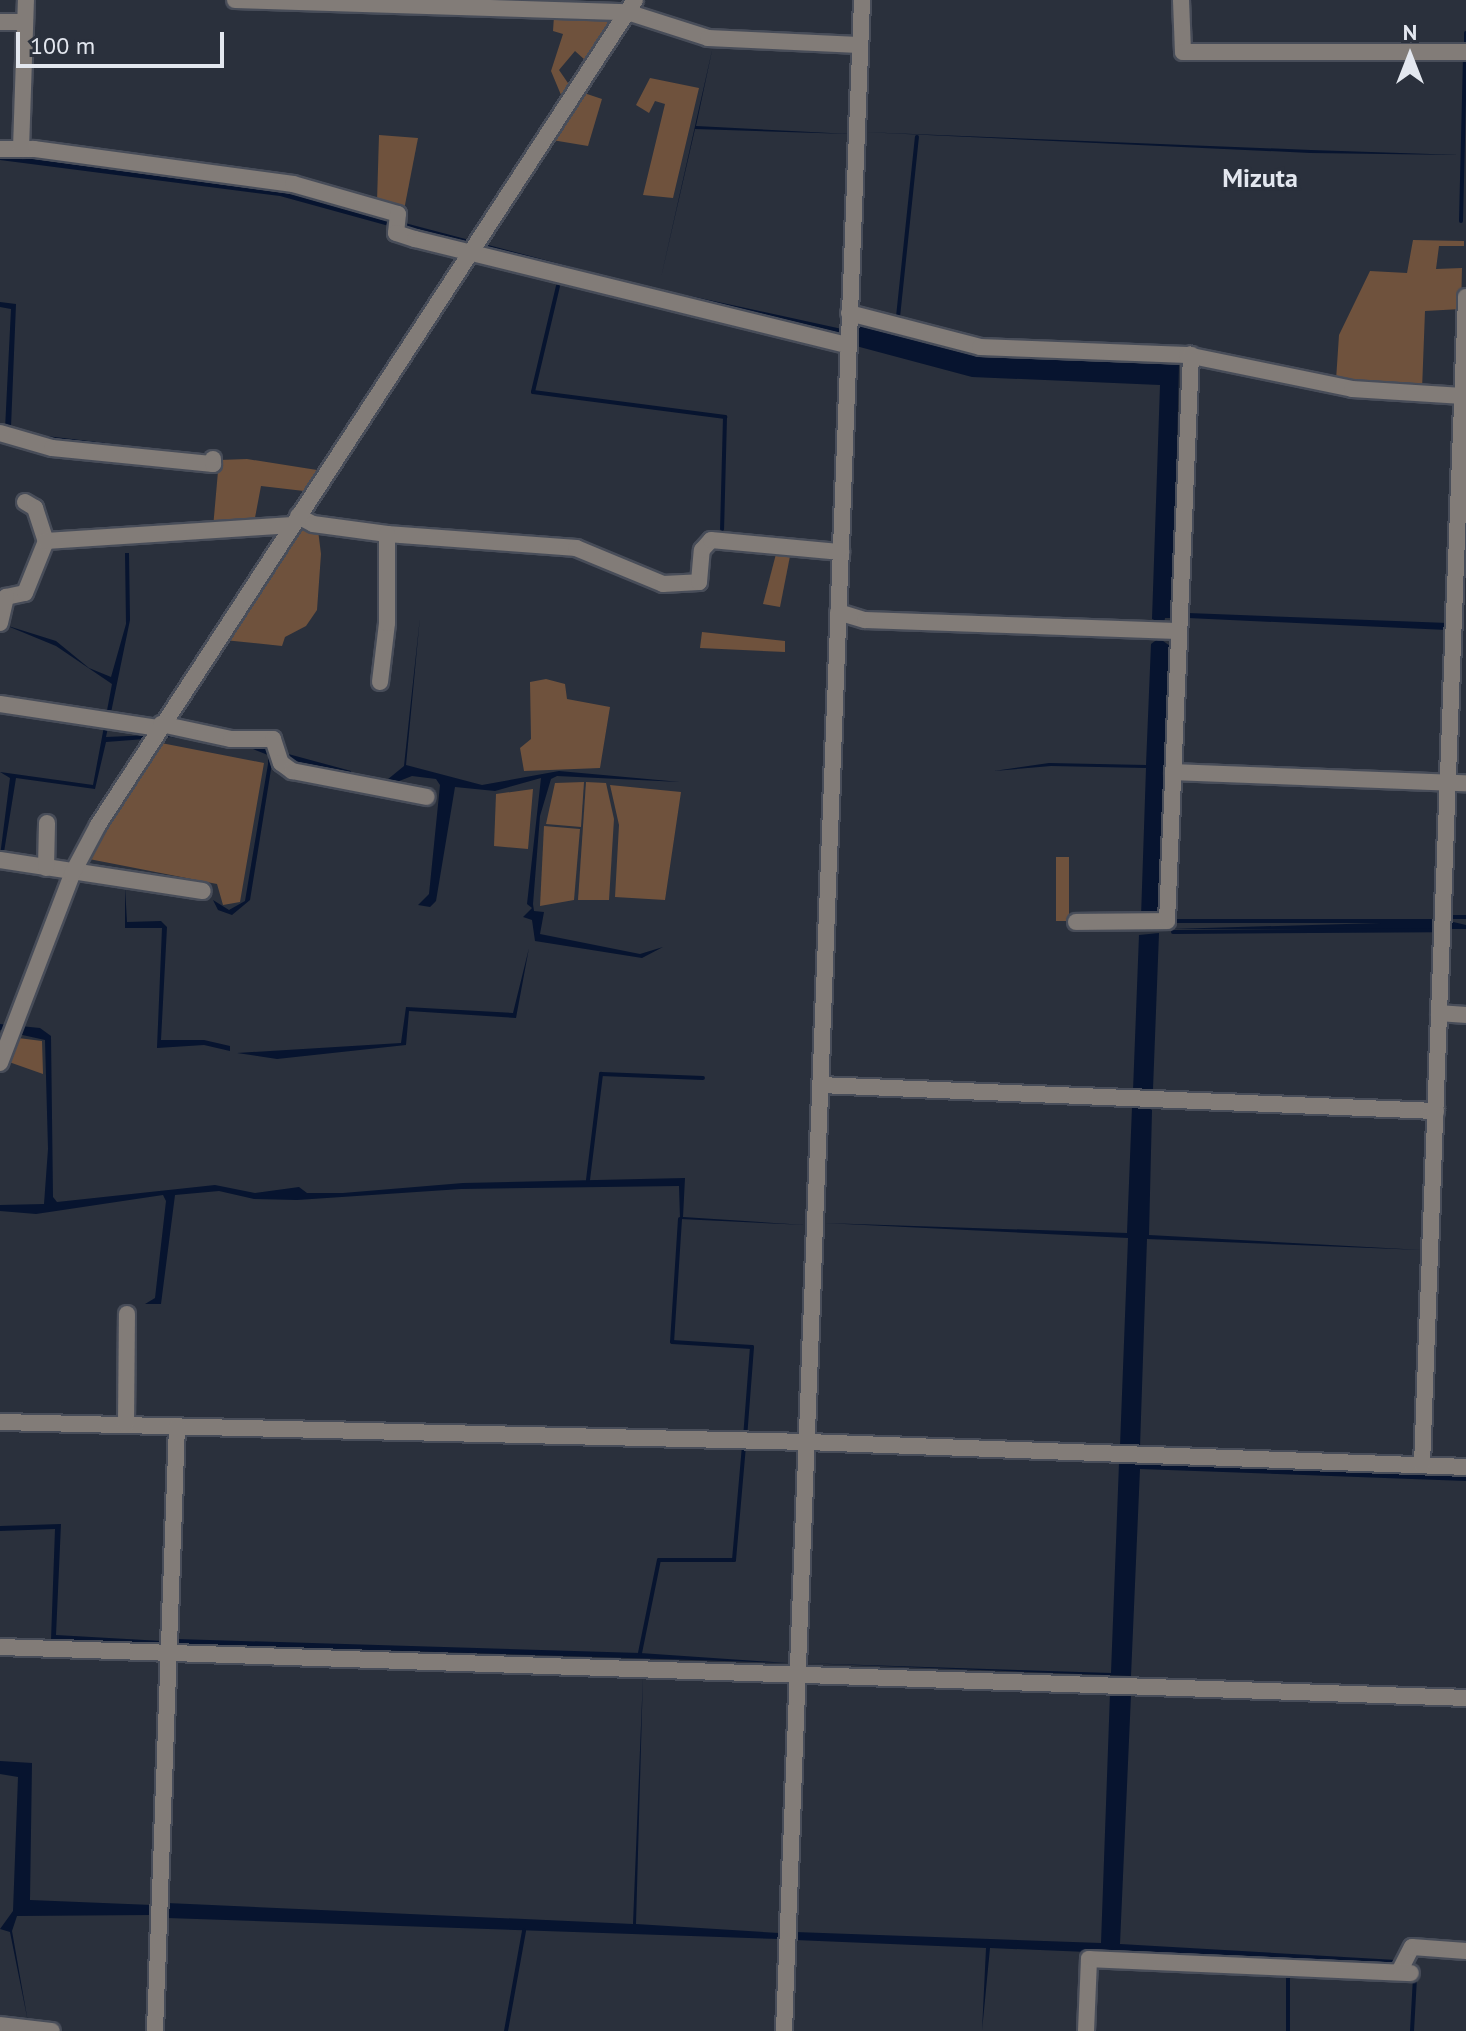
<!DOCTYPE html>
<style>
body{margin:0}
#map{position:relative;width:1466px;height:2031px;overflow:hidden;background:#2a303c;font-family:"PT Sans",sans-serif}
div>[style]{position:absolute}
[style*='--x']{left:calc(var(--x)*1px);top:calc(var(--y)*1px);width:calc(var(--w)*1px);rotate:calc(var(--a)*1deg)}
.green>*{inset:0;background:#6f523d;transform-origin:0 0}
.water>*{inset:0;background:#07142f}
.stream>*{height:4px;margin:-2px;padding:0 2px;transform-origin:2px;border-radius:2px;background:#07142f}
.roads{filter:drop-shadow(2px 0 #484d59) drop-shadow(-2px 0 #484d59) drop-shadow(0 2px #484d59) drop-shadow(0 -2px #484d59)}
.street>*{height:16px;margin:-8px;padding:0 8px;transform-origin:8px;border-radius:8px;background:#827c78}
span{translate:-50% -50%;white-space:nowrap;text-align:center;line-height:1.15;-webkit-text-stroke:7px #2a303c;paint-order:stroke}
.quarter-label{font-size:26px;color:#e3e7ef;font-weight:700}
.north{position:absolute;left:1370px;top:16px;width:80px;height:80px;-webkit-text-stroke:6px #2a303c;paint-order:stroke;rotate:0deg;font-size:22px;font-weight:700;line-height:32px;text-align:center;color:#e3e7ef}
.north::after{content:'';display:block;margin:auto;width:28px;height:36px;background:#e3e7ef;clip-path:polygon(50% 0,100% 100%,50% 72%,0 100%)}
.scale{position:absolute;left:16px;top:32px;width:208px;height:36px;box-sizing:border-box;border:4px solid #e3e7ef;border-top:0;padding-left:10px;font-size:24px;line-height:28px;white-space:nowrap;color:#e3e7ef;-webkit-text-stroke:6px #2a303c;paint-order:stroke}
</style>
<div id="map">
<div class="green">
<i style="clip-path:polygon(554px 16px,607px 19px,609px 24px,585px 60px,575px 51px,559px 70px,570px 86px,561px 95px,551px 71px,563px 34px,553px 31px)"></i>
<i style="clip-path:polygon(650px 78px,699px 88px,673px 198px,643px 195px,665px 104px,655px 101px,649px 113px,636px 105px)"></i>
<i style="clip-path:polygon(584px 93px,602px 99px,588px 146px,552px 140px)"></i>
<i style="clip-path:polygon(379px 135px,418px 138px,404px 210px,377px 202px)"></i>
<i style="clip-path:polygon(1413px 240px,1464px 241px,1464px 246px,1439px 246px,1436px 269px,1462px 268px,1461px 309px,1425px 311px,1422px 390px,1336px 380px,1339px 335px,1370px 271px,1407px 273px)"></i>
<i style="clip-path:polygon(247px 459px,317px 470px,304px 491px,261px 486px,254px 523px,213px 528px,219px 460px)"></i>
<i style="clip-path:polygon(301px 525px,318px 530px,321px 554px,317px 610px,306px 626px,285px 637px,282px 646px,224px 640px)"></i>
<i style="clip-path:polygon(777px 550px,791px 551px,780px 607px,763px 604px)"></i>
<i style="clip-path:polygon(702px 632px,785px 641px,785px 652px,700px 648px)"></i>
<i style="clip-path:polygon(546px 679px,565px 684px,567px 699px,610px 707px,600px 768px,524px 771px,520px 748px,531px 739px,530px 682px)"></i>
<i style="clip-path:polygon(156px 742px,264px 763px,240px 902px,223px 905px,217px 884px,89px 859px)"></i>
<i style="clip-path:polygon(584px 782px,581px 827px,546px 824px,555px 783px)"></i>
<i style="clip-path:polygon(586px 782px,606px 783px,614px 819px,609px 900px,578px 900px)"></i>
<i style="clip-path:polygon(610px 785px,681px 792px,665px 900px,615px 897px,619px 825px)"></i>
<i style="clip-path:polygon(533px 789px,528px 849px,494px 846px,496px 794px)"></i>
<i style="clip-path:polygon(544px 826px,580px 829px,574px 900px,540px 906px)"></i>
<i style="left:1069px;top:857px;width:64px;height:13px;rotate:90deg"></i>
<i style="clip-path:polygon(18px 1038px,42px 1041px,43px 1074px,9px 1062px)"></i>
</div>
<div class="water">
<i style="clip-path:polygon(713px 46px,696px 126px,850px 134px,695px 129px,660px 282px)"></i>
<i style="clip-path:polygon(863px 132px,1311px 150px,1460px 155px,1310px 153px)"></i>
<i style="clip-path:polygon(0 153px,276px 189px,640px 285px,842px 329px,840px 335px,487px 253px,280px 196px,0 160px)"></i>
<i style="clip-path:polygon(0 302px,16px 304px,11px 427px,46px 436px,207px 455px,207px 460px,49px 441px,5px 429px,11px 309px,0 307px)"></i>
<i style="clip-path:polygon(860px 324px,974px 355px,1179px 364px,1173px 618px,1165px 618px,1164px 624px,1152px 619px,1160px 385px,972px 377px,856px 346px,855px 330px)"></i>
<i style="clip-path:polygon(125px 553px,129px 553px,130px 620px,106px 737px,175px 734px,255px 745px,351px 771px,350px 775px,294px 765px,273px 757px,250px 900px,232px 915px,218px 910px,213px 900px,229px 910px,245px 901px,268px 764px,268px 755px,253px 749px,171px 737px,106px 742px,95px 789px,16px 778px,4px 852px,65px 864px,0 856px,10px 778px,0 772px,93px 785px,112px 684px,56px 646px,5px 625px,56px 641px,89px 668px,111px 677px,126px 624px)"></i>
<i style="clip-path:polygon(1188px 613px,1448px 623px,1447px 630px,1188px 618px)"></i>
<i style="clip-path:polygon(420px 617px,406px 765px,482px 785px,559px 771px,680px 782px,557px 776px,551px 779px,540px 816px,533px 904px,534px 911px,544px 912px,540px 934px,640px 954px,663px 947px,642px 958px,535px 941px,532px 920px,523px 917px,532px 908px,527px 904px,541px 778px,495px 791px,455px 787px,436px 901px,430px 907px,418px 905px,429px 894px,440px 785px,436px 779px,412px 776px,389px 785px,362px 780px,364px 775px,387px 780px,404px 766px)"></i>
<i style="clip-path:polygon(1159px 638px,1170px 646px,1159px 916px,1141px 917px,1146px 768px,1051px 766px,994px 771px,1049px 763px,1146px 765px,1151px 644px)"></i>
<i style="clip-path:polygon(125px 887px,127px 922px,161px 921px,167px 927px,161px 1040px,204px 1040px,230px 1046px,230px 1051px,204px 1045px,157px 1048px,162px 928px,125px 928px)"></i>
<i style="clip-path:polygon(1449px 921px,1466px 925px,1434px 929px,1171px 929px)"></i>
<i style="clip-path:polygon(1159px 933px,1153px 1089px,1145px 1094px,1133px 1091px,1139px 935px)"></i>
<i style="clip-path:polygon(529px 948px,516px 1018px,409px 1011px,406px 1045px,277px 1059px,237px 1053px,401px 1043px,406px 1007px,513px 1013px)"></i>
<i style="clip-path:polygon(0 1024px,40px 1028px,51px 1036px,53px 1197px,57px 1202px,215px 1185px,255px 1193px,299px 1187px,307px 1193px,343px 1193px,463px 1183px,685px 1178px,683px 1217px,806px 1225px,680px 1219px,679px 1186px,461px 1189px,297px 1200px,254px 1199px,219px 1191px,175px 1195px,161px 1304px,145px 1304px,155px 1298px,166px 1201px,163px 1195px,36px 1214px,0 1211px,0 1205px,44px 1204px,48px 1149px,45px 1040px,0 1030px)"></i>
<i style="clip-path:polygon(1145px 1106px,1152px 1110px,1149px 1235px,1422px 1250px,1147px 1239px,1140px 1447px,1133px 1449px,1120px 1446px,1128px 1238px,824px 1223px,1127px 1233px,1132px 1107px)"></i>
<i style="clip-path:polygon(1126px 1461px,1466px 1476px,1466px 1481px,1140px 1469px,1131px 1676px,802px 1663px,1111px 1673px,1119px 1463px)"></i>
<i style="clip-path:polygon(61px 1524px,56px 1635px,162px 1641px,162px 1645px,51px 1640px,55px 1529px,0 1531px,0 1526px)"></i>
<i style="clip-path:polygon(177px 1639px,640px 1653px,788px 1663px,177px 1644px)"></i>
<i style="clip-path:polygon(643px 1675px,636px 1924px,779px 1933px,780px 1939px,167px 1918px,167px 1903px,633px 1924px)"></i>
<i style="clip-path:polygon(1124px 1692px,1131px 1695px,1120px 1944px,1396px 1960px,1397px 1965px,990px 1948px,982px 2031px,986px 1948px,795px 1940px,795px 1932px,1101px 1943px,1110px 1693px)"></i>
<i style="clip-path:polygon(0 1761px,32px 1763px,30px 1900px,152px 1905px,152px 1915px,17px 1916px,12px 1931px,28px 2022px,10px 1932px,0 1929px,13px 1911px,18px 1777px,0 1774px)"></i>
</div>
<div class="stream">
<i style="--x:1466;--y:43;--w:10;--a:-90"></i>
<i style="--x:1461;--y:221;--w:159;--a:-88.6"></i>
<i style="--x:558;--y:286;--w:109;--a:103.3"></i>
<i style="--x:533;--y:392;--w:194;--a:7.4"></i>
<i style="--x:725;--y:417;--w:112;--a:91.5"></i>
<i style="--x:898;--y:317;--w:181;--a:-84"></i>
<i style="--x:1448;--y:917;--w:18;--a:0"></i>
<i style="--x:1173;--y:921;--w:263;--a:0"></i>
<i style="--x:1448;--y:927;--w:18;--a:0"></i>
<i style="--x:1173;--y:932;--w:263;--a:-0.4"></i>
<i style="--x:588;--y:1180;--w:107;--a:-83"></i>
<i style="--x:601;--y:1074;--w:102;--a:2.2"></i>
<i style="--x:680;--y:1219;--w:123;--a:93.7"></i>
<i style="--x:672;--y:1342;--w:80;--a:3.6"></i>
<i style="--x:752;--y:1347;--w:90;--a:94.4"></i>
<i style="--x:640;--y:1653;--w:95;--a:-78.5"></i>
<i style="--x:659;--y:1560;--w:75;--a:0"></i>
<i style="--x:734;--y:1560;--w:114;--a:-85"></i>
<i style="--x:506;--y:2031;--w:102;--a:-79.8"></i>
<i style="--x:1288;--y:2031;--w:57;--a:-90"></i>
<i style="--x:1412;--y:2031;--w:53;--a:-86.8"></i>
</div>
<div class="roads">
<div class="street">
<i style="--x:235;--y:0;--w:392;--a:1.8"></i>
<i style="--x:627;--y:12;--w:85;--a:17.8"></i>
<i style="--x:708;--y:38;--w:151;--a:2.7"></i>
<i style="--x:1181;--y:0;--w:52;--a:87.8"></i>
<i style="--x:1183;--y:52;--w:283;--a:0"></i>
<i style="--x:0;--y:22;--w:25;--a:0"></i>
<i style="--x:0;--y:149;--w:34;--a:0"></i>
<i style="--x:34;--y:149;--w:261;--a:7.7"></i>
<i style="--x:293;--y:184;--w:109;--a:15.9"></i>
<i style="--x:398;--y:214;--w:19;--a:96"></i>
<i style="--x:396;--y:233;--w:20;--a:18"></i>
<i style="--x:415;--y:239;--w:446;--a:13.8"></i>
<i style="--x:21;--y:149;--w:149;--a:-88.1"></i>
<i style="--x:849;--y:313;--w:135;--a:14.5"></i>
<i style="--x:980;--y:347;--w:207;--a:2.2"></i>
<i style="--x:1187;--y:355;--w:168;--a:11.6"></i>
<i style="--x:1352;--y:389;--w:111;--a:3.6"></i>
<i style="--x:0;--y:433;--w:54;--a:16.1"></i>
<i style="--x:52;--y:448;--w:162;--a:5.7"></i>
<i style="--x:213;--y:464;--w:5;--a:-90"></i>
<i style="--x:25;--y:502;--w:12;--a:31"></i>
<i style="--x:35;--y:508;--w:35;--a:72"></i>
<i style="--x:298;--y:516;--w:17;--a:28"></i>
<i style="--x:313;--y:524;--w:75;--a:7.7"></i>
<i style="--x:387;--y:534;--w:190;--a:4.2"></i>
<i style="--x:576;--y:548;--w:94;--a:22.5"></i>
<i style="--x:663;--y:584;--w:36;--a:-3"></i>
<i style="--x:699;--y:582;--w:32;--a:-85"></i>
<i style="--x:702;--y:550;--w:13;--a:-48"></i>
<i style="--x:711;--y:540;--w:131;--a:5.3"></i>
<i style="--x:6;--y:597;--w:19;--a:-12"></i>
<i style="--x:25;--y:593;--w:56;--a:-68"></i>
<i style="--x:46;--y:541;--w:247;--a:-3.7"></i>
<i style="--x:838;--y:612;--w:28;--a:17"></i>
<i style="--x:865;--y:620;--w:312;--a:2"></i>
<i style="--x:0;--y:623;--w:27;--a:-77"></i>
<i style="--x:380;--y:682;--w:59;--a:-83.2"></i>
<i style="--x:387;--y:623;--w:89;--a:-90"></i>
<i style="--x:0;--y:704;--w:161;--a:8.6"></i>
<i style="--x:161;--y:724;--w:72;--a:12.1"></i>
<i style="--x:231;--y:739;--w:42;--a:0"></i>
<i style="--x:273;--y:739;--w:25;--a:72"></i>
<i style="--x:281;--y:763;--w:14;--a:36"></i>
<i style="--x:292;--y:771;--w:137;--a:10.9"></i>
<i style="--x:1173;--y:772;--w:293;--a:2.2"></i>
<i style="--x:0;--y:860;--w:205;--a:8.7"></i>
<i style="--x:46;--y:868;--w:45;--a:-88.7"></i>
<i style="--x:1076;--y:922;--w:91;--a:-0.6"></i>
<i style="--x:1167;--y:921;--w:567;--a:-87.57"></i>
<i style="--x:1439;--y:1013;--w:27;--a:4"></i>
<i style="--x:0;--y:1063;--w:202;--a:-69.1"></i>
<i style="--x:72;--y:874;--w:55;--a:-62"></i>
<i style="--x:98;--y:825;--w:984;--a:-56.94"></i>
<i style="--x:820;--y:1085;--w:617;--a:2.42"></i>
<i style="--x:0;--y:1422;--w:807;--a:1.42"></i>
<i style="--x:807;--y:1442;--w:659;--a:2.17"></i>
<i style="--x:126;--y:1424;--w:110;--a:-89.5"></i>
<i style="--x:1422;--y:1465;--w:1169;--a:-87.84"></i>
<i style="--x:0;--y:1647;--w:1467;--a:1.99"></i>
<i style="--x:1399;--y:1972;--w:28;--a:-63"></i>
<i style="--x:1412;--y:1947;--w:54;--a:4.2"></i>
<i style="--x:0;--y:2025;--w:52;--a:6.6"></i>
<i style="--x:155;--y:2031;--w:605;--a:-87.92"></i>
<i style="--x:784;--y:2031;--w:2032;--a:-87.8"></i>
<i style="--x:1086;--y:2031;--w:72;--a:-87.6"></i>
<i style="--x:1089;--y:1959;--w:322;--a:2.5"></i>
</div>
</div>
<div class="quarter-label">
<span style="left:1260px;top:178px">Mizuta</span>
</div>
<div class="north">N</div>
<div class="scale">100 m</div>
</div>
